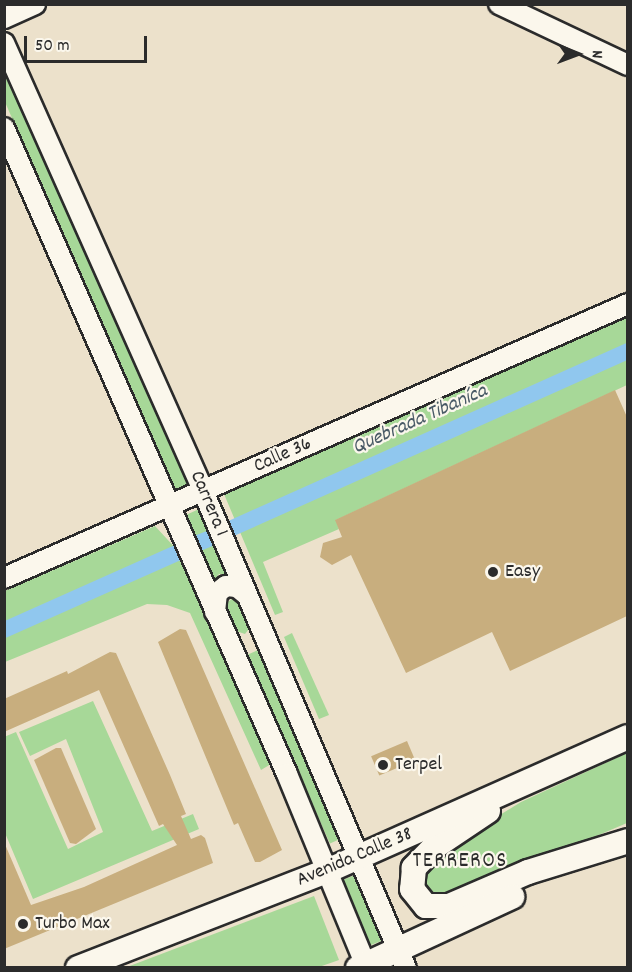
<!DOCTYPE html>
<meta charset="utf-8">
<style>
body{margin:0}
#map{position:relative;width:632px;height:972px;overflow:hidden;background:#ece1cb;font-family:Dekko,sans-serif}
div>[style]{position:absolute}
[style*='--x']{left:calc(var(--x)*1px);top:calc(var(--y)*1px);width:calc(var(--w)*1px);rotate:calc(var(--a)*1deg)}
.green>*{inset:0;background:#a7d898;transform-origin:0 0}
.canal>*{height:16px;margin:-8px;padding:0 8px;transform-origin:8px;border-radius:8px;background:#90c7ee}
.building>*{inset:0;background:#c8ae7e;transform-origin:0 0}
.roads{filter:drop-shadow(2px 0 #2b2b2b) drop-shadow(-2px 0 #2b2b2b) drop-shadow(0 2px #2b2b2b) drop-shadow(0 -2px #2b2b2b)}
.minor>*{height:20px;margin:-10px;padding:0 10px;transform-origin:10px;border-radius:10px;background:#fbf7ec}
.major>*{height:24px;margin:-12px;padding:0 12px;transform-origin:12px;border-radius:12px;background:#fbf7ec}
.dots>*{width:16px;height:16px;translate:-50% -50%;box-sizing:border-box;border:3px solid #fbf7ec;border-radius:50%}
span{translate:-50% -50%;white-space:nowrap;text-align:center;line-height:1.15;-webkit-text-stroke:4.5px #fbf7ec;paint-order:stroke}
.street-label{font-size:20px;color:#2b2b2b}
.poi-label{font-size:20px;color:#2b2b2b}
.left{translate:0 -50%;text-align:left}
.water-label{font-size:21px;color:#495a66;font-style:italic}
.quarter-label{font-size:22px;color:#2b2b2b;letter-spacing:1.5px}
.frame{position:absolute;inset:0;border:6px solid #2b2b2b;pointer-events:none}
.north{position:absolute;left:548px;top:24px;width:60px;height:60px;-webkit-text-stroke:4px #fbf7ec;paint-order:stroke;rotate:91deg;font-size:16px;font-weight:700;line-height:24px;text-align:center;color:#2b2b2b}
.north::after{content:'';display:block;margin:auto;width:21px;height:27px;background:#2b2b2b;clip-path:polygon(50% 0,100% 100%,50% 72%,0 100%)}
.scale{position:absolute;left:24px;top:36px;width:123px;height:27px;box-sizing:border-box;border:3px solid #2b2b2b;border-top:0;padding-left:8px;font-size:18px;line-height:21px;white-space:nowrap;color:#2b2b2b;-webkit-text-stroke:4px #fbf7ec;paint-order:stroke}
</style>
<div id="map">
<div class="green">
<i style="clip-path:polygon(4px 65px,190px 484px,174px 492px,5px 102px)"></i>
<i style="clip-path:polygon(627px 317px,627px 385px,336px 520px,339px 529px,263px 562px,283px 612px,275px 615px,224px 494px)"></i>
<i style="clip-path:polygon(199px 509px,229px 574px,219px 574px,213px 582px,186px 515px)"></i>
<i style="clip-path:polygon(155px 526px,179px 552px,271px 764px,261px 770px,190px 613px,167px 605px,147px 604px,5px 662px,5px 591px)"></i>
<i style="clip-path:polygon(236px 596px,241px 599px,252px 625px,245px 634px,236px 631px,225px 604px)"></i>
<i style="clip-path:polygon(292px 633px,329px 715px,319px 719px,284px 637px)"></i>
<i style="left:258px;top:650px;width:206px;height:13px;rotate:66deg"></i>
<i style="clip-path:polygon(93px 701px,152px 831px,193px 814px,199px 829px,33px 899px,5px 833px,4px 737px,16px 732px,68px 849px,103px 832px,66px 739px,30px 756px,19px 732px)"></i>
<i style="clip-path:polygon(627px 753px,627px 823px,469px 890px,434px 897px,424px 892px,426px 863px,441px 851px,521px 802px)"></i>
<i style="left:355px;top:875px;width:71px;height:16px;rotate:68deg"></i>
<i style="clip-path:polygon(314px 896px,339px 960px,319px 967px,127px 967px)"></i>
</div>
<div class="canal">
<i style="--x:230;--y:529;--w:436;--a:-24.1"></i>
<i style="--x:196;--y:544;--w:18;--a:-22"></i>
<i style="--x:4;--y:630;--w:192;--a:-24"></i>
</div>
<div class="building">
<i style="clip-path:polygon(615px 390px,627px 417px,627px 616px,510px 671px,492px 632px,406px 673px,351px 555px,332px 565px,320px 557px,323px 543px,342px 537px,335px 520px)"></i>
<i style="clip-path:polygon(180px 629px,186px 630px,282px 850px,260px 862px,255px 862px,238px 823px,234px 825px,158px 642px)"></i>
<i style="clip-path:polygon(110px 652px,116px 653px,170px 775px,186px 814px,181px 816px,191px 839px,201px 835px,205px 838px,213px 863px,4px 949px,4px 842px,31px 905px,84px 887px,177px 845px,163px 824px,159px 826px,99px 690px,4px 732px,4px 699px,67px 671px,68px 674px)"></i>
<i style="left:407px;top:741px;width:21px;height:39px;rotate:67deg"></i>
<i style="clip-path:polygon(56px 748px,61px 748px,96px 829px,76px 844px,70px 843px,34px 760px)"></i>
</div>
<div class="roads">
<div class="minor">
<i style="--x:499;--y:4;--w:143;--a:25.3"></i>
<i style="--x:4;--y:18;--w:34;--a:-24"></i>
<i style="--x:4;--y:43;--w:490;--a:66"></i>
<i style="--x:203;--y:491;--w:518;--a:66.95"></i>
<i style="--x:4;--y:128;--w:705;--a:66.34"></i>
<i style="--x:287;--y:774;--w:210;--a:67.6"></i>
<i style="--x:4;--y:578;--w:682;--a:-23.71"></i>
<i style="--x:215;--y:612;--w:19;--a:-84"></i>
<i style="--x:217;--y:593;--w:11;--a:-38"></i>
<i style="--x:226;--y:586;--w:11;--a:5"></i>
<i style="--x:237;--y:587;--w:13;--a:39"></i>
</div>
<div class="major">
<i style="--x:488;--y:811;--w:66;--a:146.1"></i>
<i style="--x:433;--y:848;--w:28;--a:134"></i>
<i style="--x:414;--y:868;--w:21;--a:95"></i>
<i style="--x:412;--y:889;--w:22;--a:51"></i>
<i style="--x:426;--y:906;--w:23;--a:0"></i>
<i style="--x:449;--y:906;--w:86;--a:-23.3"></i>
<i style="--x:528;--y:872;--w:105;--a:-17.2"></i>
<i style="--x:78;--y:968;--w:267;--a:-21.3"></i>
<i style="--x:327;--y:871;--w:329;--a:-24"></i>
<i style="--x:358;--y:968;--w:170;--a:-24.8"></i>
</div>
</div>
<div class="dots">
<i style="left:493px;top:572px;background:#2b2b2b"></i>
<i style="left:383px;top:765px;background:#2b2b2b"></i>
<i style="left:23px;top:924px;background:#2b2b2b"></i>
</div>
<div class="street-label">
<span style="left:283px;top:456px;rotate:-24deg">Calle 36</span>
<span style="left:208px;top:504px;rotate:67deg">Carrera 1</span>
<span style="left:355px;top:858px;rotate:-23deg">Avenida Calle 38</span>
</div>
<div class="poi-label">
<span class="left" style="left:505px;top:572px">Easy</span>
<span class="left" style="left:395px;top:765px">Terpel</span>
<span class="left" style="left:35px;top:924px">Turbo Max</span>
</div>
<div class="water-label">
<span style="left:420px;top:420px;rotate:-24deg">Quebrada Tibaníca</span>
</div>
<div class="quarter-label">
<span style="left:460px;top:862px">TERREROS</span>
</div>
<div class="frame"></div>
<div class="north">N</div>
<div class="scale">50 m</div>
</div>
